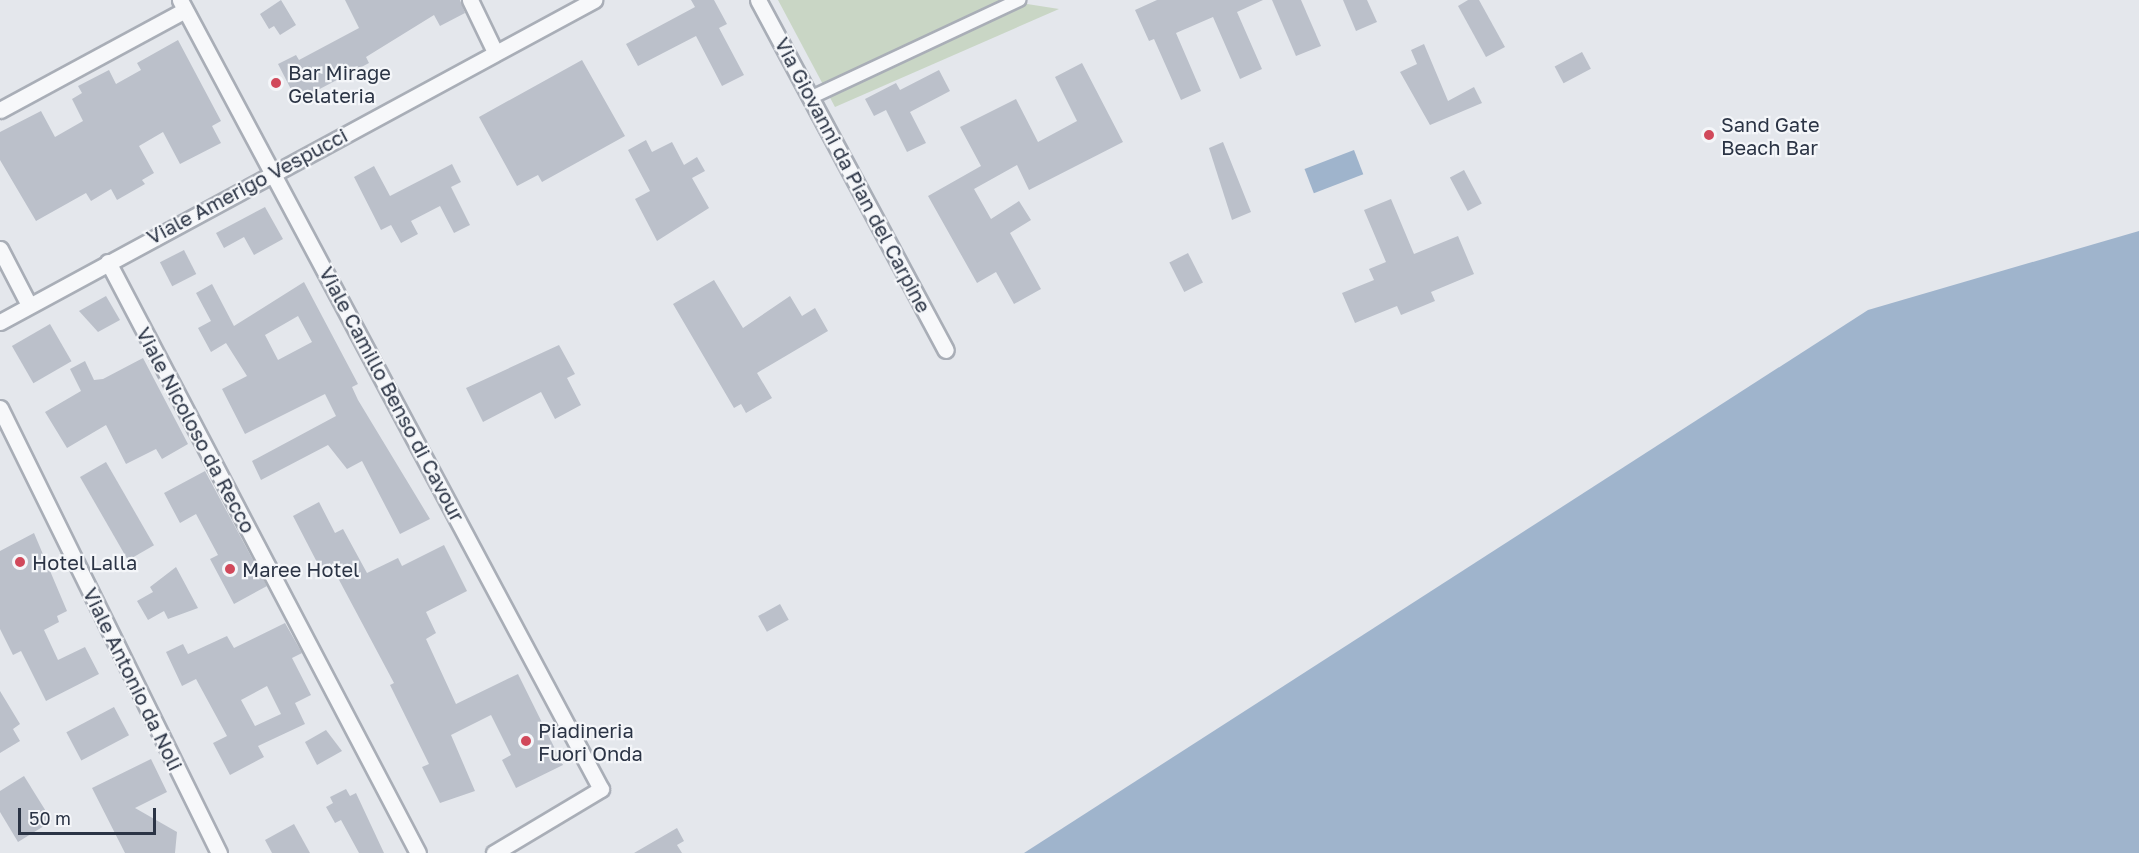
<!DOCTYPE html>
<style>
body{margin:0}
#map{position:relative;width:2139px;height:853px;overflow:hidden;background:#e4e7ec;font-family:"Golos Text",sans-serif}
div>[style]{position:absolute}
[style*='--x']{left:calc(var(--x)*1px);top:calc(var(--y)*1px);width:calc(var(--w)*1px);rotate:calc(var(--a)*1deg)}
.green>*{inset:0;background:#c9d6c5}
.water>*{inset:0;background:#9fb4cc;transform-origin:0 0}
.building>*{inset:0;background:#bbc0ca;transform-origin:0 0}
.roads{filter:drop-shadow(2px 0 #a9aeb7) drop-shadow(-2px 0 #a9aeb7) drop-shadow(0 2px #a9aeb7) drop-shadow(0 -2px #a9aeb7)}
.pedestrian>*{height:12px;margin:-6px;padding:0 6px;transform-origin:6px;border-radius:6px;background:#f7f8fa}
.minor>*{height:15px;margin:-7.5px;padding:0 7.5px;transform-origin:7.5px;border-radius:7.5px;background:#f7f8fa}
.dots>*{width:16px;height:16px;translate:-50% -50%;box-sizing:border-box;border:3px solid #f4f6f9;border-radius:50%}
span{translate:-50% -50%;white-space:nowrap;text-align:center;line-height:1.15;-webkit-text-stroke:4.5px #f4f6f9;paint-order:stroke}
.poi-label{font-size:20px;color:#2b3445}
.left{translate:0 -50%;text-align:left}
.street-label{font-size:20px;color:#2b3445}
.scale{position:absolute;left:18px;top:808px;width:138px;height:27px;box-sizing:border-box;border:3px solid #2b3445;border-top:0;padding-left:8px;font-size:18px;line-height:21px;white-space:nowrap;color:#2b3445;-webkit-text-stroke:4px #f4f6f9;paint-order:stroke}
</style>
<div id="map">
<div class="green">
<i style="clip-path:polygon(778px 0,1001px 0,1059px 9px,835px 107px)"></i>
</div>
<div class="water">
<i style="left:1354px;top:150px;width:26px;height:53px;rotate:69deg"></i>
<i style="clip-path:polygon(2139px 231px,2139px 853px,1024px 853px,1868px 310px)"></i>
</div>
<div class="building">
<i style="clip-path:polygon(281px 0,296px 25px,280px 35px,274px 26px,269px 29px,260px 14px)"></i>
<i style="clip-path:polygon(345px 0,460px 0,465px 13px,440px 26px,434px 15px,366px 57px,369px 63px,297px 101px,278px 64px,296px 55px,299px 60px,359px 28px)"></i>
<i style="clip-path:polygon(691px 0,714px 0,727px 24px,719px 28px,744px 75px,722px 86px,696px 36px,638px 66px,626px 44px,695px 7px)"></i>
<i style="clip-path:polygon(1157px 0,1263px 0,1237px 12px,1262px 69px,1240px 79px,1213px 17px,1176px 33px,1201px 91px,1181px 100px,1154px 39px,1149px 41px,1135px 10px)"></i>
<i style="clip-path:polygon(1272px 0,1301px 0,1321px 46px,1296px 56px)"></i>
<i style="clip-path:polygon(1343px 0,1367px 0,1377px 22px,1356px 31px)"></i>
<i style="clip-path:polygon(1468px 0,1479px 0,1505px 47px,1486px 57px,1458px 6px)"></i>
<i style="clip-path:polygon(178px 40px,221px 121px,212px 126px,221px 143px,180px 164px,163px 132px,139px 146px,154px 173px,142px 180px,145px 184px,117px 200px,111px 189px,91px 201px,86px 193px,36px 221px,0 160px,0 132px,41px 111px,55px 137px,83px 121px,72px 99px,82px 93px,78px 86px,109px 70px,116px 84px,141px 70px,137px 63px)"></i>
<i style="clip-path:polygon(1424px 44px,1448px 101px,1474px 87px,1482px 103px,1430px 125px,1400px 72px,1417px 64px,1411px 50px)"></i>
<i style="left:1582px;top:52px;width:19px;height:31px;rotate:62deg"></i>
<i style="clip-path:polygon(582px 60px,625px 136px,542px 182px,538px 175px,517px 186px,479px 117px)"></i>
<i style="clip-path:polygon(1082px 63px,1123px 142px,1029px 190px,1017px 165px,974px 189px,991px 219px,1019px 201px,1031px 220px,1010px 233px,1041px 289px,1014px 304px,996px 272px,977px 283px,928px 196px,981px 166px,960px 127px,1016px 99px,1038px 142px,1077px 121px,1055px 77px)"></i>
<i style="clip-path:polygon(939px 70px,950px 91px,910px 112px,926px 143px,907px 152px,886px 110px,874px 116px,865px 99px,896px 83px,900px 90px)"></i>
<i style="clip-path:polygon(646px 140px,652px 152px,672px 142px,684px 165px,697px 157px,705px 171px,692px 178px,709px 208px,657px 241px,635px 199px,650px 191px,628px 150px)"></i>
<i style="clip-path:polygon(1223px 142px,1251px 212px,1232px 220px,1209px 148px)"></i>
<i style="clip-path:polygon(452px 164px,461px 182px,451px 187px,470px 225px,454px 233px,440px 206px,411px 221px,418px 234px,401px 243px,391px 225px,381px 230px,354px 177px,374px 166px,390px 196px)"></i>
<i style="left:1464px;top:170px;width:38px;height:16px;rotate:62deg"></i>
<i style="clip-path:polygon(1391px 199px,1414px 254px,1458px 236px,1474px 274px,1431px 292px,1435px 301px,1401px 315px,1397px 306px,1355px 323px,1342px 293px,1374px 280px,1369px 269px,1386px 262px,1364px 210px)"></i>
<i style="clip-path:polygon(265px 207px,283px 239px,254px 255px,244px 237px,224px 248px,216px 233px)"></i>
<i style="left:184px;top:250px;width:27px;height:27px;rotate:63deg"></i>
<i style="left:1188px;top:253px;width:33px;height:21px;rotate:63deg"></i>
<i style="clip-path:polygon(714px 280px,743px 328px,790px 296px,802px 316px,815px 308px,828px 331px,757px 373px,772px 398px,746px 413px,741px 404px,734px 408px,673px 304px)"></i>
<i style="clip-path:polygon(evenodd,304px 282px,358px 384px,352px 387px,358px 400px,430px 519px,400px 534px,362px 461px,347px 469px,328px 445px,261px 480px,252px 461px,336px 416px,325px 394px,245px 434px,222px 389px,247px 376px,226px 343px,211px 352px,198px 328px,211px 321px,196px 293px,212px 284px,234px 326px,304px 282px,298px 316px,312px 342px,278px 360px,265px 335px,298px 316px)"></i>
<i style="clip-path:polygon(106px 296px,120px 320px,98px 332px,79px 311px)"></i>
<i style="left:50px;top:324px;width:43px;height:44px;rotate:60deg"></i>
<i style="clip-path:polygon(559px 345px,575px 374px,567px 378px,581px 405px,555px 419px,541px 392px,483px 422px,466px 388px)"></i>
<i style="clip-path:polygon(143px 358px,188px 444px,162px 459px,156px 449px,126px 464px,106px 425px,67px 448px,45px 412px,81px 391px,70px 369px,85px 361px,94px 380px,103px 379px)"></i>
<i style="left:106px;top:462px;width:96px;height:30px;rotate:60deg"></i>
<i style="clip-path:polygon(205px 471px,267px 586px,234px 604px,210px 559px,218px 555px,196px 514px,180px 523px,164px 493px)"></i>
<i style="clip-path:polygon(319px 502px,335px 533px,343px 529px,367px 573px,398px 558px,402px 566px,444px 545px,467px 591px,426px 612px,436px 633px,426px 639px,456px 704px,518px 674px,563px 765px,516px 788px,502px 760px,511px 755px,491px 715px,451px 735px,475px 791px,440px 803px,422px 767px,429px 764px,390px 685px,394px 683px,330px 563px,320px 568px,293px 516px)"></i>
<i style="clip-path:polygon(34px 533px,67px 611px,57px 616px,59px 622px,44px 630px,58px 660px,85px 647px,99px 674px,46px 701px,21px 651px,13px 655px,0 629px,0 551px)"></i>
<i style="clip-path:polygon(176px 567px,198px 608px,168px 619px,164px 611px,148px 620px,137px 601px,153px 592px,150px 587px)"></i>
<i style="left:780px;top:604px;width:18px;height:25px;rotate:61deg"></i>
<i style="clip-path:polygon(evenodd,285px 623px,302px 653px,292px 658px,311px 695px,295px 703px,305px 724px,258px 746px,264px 757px,230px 775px,213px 743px,227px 736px,196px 679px,182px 686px,166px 652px,183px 644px,188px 654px,227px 636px,234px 648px,285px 623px,267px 686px,281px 714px,255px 726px,241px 700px,267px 686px)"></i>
<i style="clip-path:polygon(0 691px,20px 724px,13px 729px,20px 741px,0 753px)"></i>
<i style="left:114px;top:707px;width:32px;height:54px;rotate:62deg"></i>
<i style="clip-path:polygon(326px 730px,342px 751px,317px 765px,305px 742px)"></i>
<i style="clip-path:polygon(151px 759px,167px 792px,135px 808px,177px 832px,175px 853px,125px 853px,92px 788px)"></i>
<i style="clip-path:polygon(24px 776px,52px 821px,18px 842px,0 812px,0 791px)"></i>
<i style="clip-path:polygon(346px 789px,350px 796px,356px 793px,384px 853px,359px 853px,341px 820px,335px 823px,326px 807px,333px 803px,330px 797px)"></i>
<i style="clip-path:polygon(294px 824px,310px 853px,272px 853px,265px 840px)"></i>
<i style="clip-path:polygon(677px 828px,684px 841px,677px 845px,682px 853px,634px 853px)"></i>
</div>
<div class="roads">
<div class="pedestrian">
<i style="--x:812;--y:97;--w:229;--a:-25.1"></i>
</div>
<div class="minor">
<i style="--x:180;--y:0;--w:894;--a:61.92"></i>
<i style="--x:601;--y:789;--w:125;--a:149.1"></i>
<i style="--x:470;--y:0;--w:58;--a:64.3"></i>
<i style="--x:758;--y:0;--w:397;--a:61.8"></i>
<i style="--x:0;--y:110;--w:210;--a:-28.4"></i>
<i style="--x:0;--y:249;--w:63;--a:62.6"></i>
<i style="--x:108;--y:262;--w:667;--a:62.32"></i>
<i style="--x:0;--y:322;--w:676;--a:-28.46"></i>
<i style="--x:0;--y:408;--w:496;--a:63.8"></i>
</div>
</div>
<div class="dots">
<i style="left:276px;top:83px;background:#d1495b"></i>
<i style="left:1709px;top:135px;background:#d1495b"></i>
<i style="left:20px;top:562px;background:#d1495b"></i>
<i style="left:230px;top:569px;background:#d1495b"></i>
<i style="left:526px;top:741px;background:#d1495b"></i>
</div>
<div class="poi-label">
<span class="left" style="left:288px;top:84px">Bar Mirage<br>Gelateria</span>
<span class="left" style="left:1721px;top:136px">Sand Gate<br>Beach Bar</span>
<span class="left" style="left:32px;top:562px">Hotel Lalla</span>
<span class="left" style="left:242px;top:569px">Maree Hotel</span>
<span class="left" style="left:538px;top:742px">Piadineria<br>Fuori Onda</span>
</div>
<div class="street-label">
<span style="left:853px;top:175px;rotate:62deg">Via Giovanni da Pian del Carpine</span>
<span style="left:247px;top:186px;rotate:-28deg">Viale Amerigo Vespucci</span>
<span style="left:392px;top:394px;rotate:62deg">Viale Camillo Benso di Cavour</span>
<span style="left:196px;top:430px;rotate:62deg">Viale Nicoloso da Recco</span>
<span style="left:133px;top:679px;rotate:64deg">Viale Antonio da Noli</span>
</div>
<div class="scale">50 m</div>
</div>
